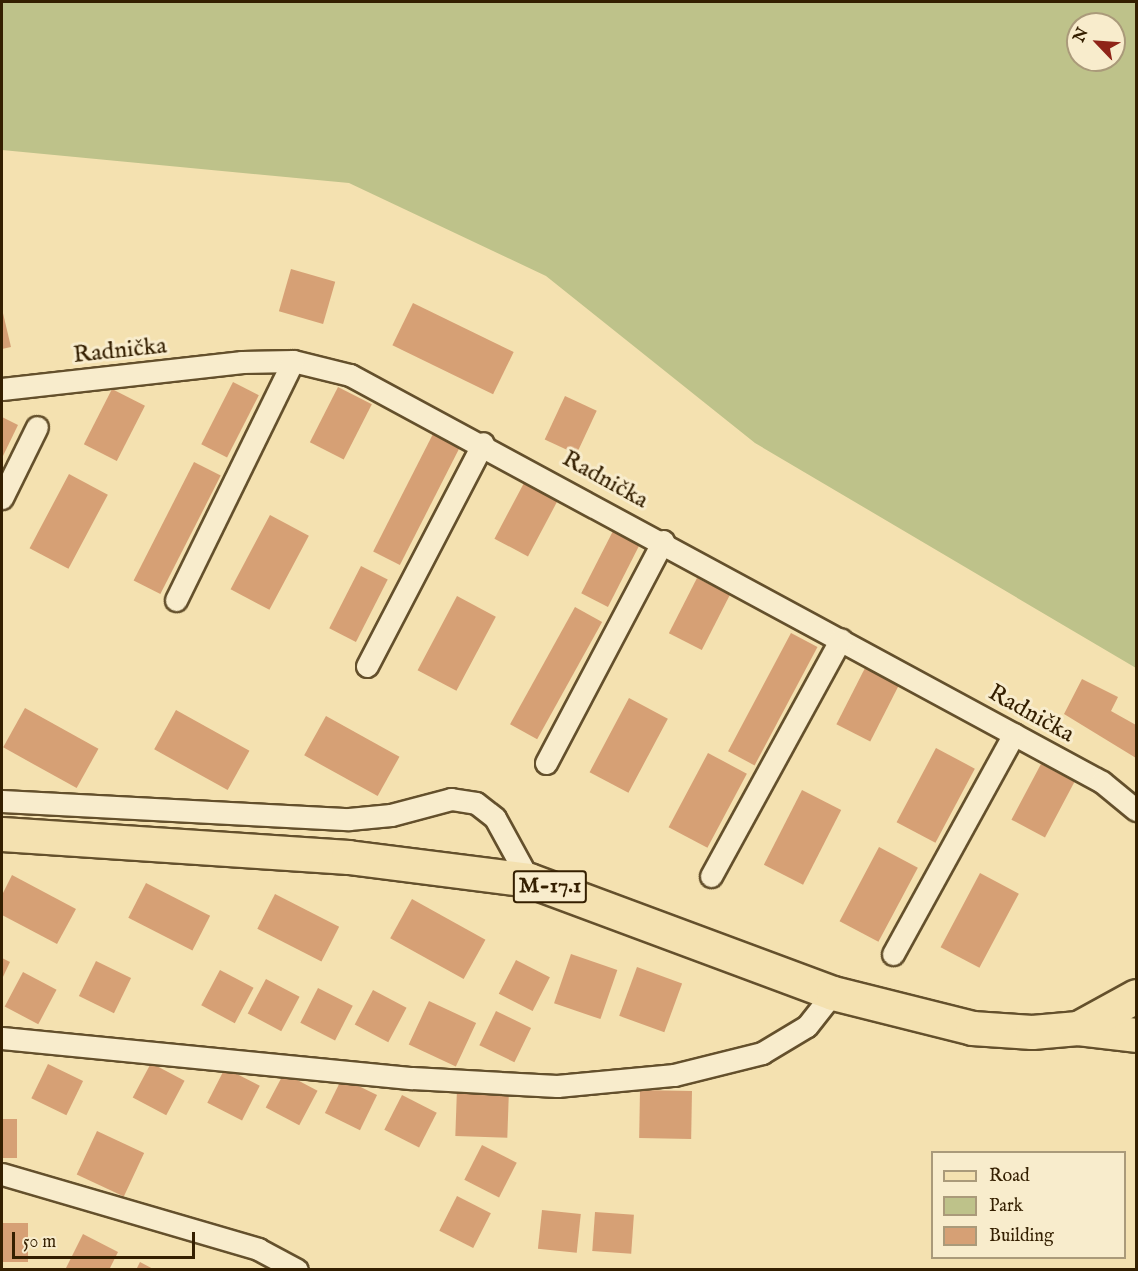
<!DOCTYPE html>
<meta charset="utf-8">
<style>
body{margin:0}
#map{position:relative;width:1138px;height:1271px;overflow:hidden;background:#f4e1b0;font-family:"IM FELL English",serif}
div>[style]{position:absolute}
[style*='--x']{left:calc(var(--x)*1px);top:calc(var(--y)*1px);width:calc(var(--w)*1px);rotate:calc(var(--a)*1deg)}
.green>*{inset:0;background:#bec28a}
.building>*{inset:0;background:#d6a075;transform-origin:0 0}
.roads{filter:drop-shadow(2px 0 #64502c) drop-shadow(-2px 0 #64502c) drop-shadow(0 2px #64502c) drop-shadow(0 -2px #64502c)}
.street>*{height:21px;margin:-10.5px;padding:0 10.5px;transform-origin:10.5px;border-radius:10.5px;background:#f8eccc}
.primary>*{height:33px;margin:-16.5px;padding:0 16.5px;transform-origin:16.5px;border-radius:16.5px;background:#f4e1b0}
span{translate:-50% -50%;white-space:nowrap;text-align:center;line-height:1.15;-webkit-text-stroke:6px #f8eccc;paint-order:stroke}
.shield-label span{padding:2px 4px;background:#f8eccc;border:2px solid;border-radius:4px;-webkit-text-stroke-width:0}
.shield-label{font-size:22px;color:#341f00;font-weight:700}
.street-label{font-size:24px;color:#341f00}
.frame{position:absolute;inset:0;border:3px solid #341f00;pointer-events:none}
.legend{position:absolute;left:931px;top:1151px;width:195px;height:108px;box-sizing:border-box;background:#f8eccc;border:2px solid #aa9a7a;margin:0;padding:8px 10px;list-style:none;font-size:18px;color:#341f00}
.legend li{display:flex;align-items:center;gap:12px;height:30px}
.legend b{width:30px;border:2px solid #aa9a7a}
.north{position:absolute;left:1066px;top:12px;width:60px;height:60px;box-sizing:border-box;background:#f8eccc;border:2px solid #aa9a7a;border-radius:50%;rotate:295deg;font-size:16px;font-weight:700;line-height:24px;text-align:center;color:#341f00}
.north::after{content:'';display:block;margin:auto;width:21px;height:27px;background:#8f2418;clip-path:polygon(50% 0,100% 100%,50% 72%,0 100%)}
.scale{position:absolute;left:12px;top:1232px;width:183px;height:27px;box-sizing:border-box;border:3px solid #341f00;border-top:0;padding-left:8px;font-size:18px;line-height:21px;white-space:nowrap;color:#341f00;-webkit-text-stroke:4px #f8eccc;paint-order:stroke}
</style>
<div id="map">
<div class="green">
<i style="clip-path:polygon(evenodd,2px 2px,1136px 2px,1136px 668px,755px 443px,546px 276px,349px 183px,2px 150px,2px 2px,1078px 24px,1114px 24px,1114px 60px,1078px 60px,1078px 24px)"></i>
</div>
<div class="building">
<i style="left:291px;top:269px;width:46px;height:44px;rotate:16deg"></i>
<i style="left:413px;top:303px;width:112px;height:47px;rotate:26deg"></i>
<i style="clip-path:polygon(2px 309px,11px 347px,2px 349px)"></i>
<i style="left:233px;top:382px;width:29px;height:70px;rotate:27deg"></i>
<i style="left:338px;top:387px;width:38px;height:62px;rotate:27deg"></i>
<i style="left:112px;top:389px;width:37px;height:62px;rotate:27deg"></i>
<i style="left:565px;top:396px;width:35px;height:48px;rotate:25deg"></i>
<i style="clip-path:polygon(2px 417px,18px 425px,2px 458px)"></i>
<i style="left:434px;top:432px;width:30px;height:134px;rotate:27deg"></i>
<i style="left:194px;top:462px;width:30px;height:133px;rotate:27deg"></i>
<i style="left:69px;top:474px;width:44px;height:84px;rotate:28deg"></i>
<i style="left:524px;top:483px;width:38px;height:63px;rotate:28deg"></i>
<i style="left:270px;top:515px;width:44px;height:84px;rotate:28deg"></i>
<i style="left:613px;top:531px;width:30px;height:70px;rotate:27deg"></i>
<i style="left:361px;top:566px;width:30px;height:70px;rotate:27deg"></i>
<i style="left:697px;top:578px;width:37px;height:62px;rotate:27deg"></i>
<i style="left:457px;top:596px;width:44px;height:84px;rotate:28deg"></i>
<i style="left:575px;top:607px;width:31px;height:134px;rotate:29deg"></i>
<i style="left:791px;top:633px;width:30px;height:134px;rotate:28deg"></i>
<i style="left:865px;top:668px;width:38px;height:63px;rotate:27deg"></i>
<i style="clip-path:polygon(1082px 679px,1118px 697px,1111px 711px,1136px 725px,1136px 758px,1064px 714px)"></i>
<i style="left:629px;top:698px;width:44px;height:84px;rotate:28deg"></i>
<i style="left:25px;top:708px;width:84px;height:45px;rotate:29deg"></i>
<i style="left:176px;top:710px;width:84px;height:45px;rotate:29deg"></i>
<i style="left:326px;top:716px;width:84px;height:45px;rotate:29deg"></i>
<i style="left:936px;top:748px;width:44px;height:84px;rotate:28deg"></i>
<i style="left:708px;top:753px;width:44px;height:84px;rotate:28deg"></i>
<i style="left:1041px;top:764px;width:38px;height:63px;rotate:28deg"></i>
<i style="left:802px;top:790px;width:44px;height:84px;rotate:27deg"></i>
<i style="left:879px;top:847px;width:44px;height:84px;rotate:28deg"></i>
<i style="left:980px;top:873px;width:44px;height:84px;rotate:28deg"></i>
<i style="clip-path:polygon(12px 875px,76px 909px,57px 944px,2px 915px,2px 895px)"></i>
<i style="left:146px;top:883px;width:72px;height:39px;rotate:27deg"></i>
<i style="left:275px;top:894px;width:72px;height:39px;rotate:27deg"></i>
<i style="left:412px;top:899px;width:84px;height:45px;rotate:29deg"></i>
<i style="left:571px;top:954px;width:49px;height:52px;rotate:19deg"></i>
<i style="clip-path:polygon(2px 958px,10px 962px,2px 979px)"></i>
<i style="left:516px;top:960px;width:38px;height:38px;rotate:27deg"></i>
<i style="left:96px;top:961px;width:39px;height:39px;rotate:26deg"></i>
<i style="left:637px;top:967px;width:48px;height:52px;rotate:20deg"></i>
<i style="left:220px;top:970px;width:38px;height:40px;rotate:28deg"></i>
<i style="left:23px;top:972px;width:38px;height:39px;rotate:28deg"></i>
<i style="left:266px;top:979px;width:38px;height:39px;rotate:28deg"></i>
<i style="left:318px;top:988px;width:39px;height:39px;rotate:27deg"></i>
<i style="left:373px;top:990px;width:38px;height:39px;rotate:28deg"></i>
<i style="left:429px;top:1001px;width:52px;height:48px;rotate:25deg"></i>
<i style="left:496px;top:1011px;width:39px;height:38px;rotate:26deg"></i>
<i style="left:151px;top:1063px;width:38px;height:39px;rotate:28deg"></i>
<i style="left:48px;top:1064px;width:39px;height:38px;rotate:26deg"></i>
<i style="left:225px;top:1068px;width:39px;height:39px;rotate:27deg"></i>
<i style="left:284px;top:1073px;width:38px;height:39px;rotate:28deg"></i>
<i style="left:342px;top:1078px;width:39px;height:39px;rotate:26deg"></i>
<i style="left:457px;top:1088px;width:52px;height:48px;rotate:2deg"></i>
<i style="left:640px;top:1090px;width:52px;height:48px;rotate:1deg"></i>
<i style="left:402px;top:1095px;width:39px;height:39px;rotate:27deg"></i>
<i style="left:2px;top:1119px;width:15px;height:39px"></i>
<i style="left:97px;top:1131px;width:52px;height:48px;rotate:25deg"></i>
<i style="left:482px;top:1145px;width:39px;height:39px;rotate:27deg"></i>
<i style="left:457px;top:1196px;width:38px;height:39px;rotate:27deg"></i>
<i style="left:542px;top:1210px;width:39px;height:39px;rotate:6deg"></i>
<i style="left:595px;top:1212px;width:39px;height:39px;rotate:4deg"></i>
<i style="left:2px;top:1223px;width:26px;height:39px"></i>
<i style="clip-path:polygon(83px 1234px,118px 1252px,109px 1270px,65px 1270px)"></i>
<i style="clip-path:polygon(140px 1262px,155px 1270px,136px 1270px)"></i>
</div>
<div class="roads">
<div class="street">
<i style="--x:2;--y:389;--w:242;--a:-6.4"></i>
<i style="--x:242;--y:362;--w:51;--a:-1.1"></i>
<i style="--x:293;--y:361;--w:59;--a:13.8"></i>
<i style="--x:350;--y:375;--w:855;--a:28.42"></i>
<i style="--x:1102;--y:782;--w:44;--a:39.5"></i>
<i style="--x:2;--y:498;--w:79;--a:-63.8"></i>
<i style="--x:176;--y:600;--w:266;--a:-63.9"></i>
<i style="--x:367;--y:666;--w:251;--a:-62.5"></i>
<i style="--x:546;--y:763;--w:251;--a:-62.2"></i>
<i style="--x:2;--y:801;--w:347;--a:3"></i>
<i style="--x:349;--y:819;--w:42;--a:-5.4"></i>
<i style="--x:391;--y:815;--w:62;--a:-14.9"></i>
<i style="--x:451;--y:799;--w:25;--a:9"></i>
<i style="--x:476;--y:803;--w:24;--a:38"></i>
<i style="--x:495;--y:818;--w:71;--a:61.3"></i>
<i style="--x:711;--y:876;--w:270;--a:-61.3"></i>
<i style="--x:893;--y:954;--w:251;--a:-61.2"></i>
<i style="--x:2;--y:1038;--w:412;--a:5.6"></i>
<i style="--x:412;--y:1078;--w:145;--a:3.2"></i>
<i style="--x:557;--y:1086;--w:118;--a:-5.4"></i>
<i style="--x:674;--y:1075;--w:91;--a:-14"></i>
<i style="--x:762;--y:1053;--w:52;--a:-31"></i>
<i style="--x:807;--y:1026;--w:42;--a:-51.8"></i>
<i style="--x:2;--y:1174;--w:267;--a:16.3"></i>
<i style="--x:258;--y:1249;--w:44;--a:28.3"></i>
</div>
<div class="primary">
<i style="--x:2;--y:834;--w:347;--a:3.8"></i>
<i style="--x:348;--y:857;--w:182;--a:7.2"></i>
<i style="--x:529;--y:880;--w:324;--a:20.4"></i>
<i style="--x:833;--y:993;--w:143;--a:14.1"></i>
<i style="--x:972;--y:1028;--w:60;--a:3.8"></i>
<i style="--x:1032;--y:1032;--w:46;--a:-5"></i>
<i style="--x:1078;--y:1028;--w:58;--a:6.9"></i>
<i style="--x:1078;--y:1028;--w:66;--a:-28.9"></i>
</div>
</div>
<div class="shield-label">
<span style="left:550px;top:887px">M-17.1</span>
</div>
<div class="street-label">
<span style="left:120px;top:351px;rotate:-6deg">Radnička</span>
<span style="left:605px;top:480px;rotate:29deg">Radnička</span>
<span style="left:1031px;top:714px;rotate:29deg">Radnička</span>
</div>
<div class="frame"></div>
<ul class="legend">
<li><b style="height:8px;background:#f4e1b0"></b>Road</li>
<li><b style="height:16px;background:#bec28a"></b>Park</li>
<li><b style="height:16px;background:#d6a075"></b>Building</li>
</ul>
<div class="north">N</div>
<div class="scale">50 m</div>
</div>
